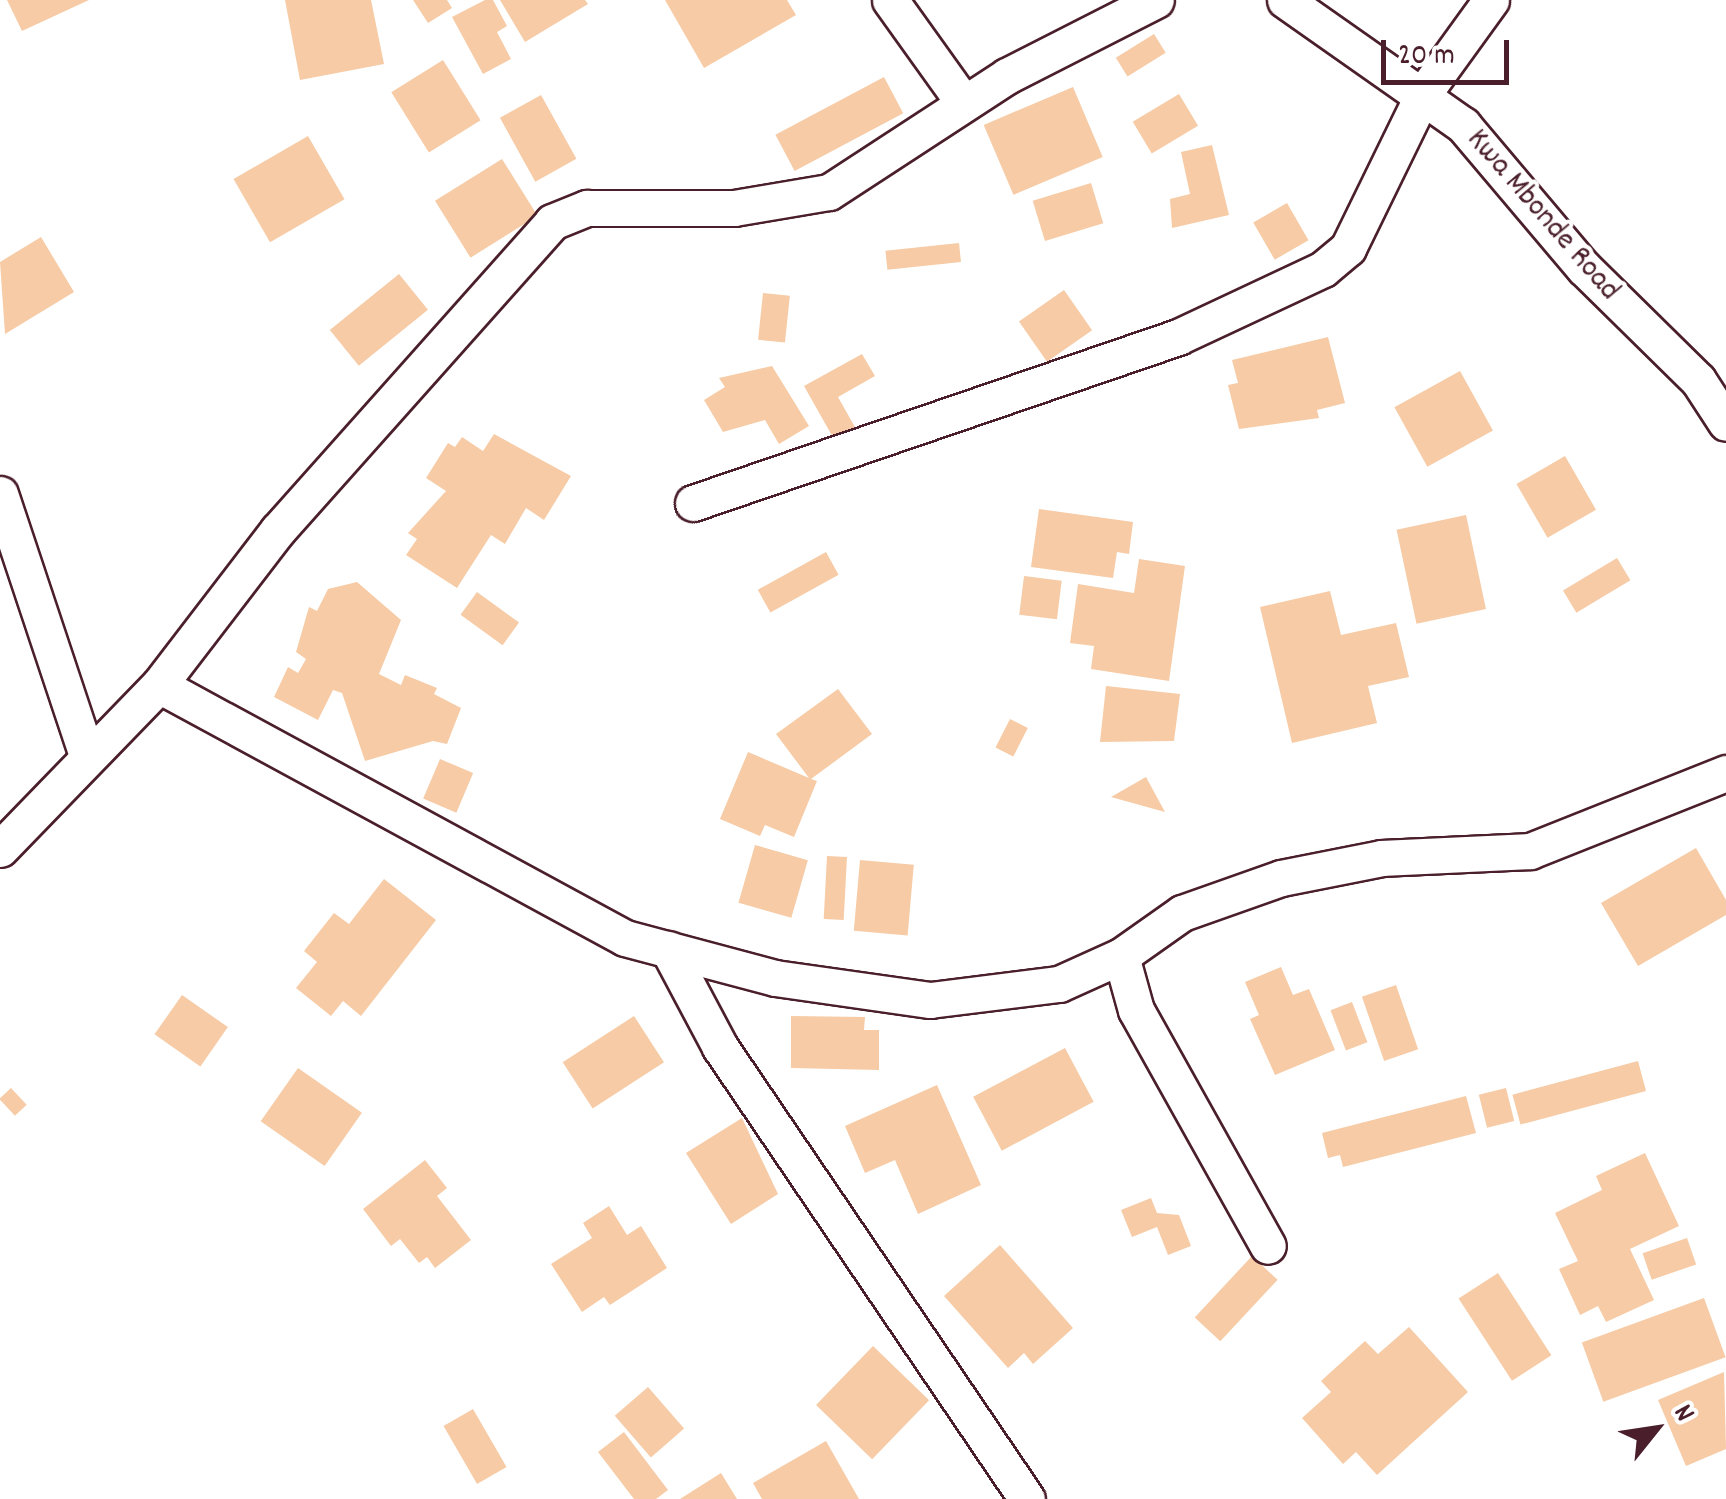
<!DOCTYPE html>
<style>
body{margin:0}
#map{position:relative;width:1726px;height:1499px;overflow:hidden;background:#fff;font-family:Dekko,sans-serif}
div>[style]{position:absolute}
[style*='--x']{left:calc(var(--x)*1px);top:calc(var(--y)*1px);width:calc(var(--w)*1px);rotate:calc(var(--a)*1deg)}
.building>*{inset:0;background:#f6cba5;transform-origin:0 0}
.roads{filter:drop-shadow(2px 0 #4a1f2b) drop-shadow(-2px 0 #4a1f2b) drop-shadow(0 2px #4a1f2b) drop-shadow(0 -2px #4a1f2b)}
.street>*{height:35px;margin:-17.5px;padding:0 17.5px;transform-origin:17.5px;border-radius:17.5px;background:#fff}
span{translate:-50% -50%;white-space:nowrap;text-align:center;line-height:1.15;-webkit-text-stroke:8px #fff;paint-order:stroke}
.street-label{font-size:32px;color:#4a1f2b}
.north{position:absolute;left:1606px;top:1379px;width:100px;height:100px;-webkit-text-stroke:8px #fff;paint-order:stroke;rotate:60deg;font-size:28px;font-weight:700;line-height:40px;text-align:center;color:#4a1f2b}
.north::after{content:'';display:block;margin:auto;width:35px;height:45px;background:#4a1f2b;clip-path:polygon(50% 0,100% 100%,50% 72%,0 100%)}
.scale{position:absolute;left:1381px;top:40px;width:128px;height:45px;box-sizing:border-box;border:5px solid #4a1f2b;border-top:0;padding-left:12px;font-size:30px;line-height:35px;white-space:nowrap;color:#4a1f2b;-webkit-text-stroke:8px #fff;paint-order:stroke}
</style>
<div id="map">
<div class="building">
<i style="clip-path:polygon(7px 0,89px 0,22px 31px)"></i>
<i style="clip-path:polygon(285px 0,371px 0,384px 64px,300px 80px)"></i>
<i style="clip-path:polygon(413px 0,447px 0,452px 8px,428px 23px)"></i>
<i style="clip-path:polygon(485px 0,493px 0,507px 26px,497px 32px,511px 59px,483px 74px,452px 17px)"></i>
<i style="clip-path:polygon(500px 0,585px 0,588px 4px,525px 42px)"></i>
<i style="clip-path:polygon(665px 0,787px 0,796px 15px,704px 68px)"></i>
<i style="left:1154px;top:34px;width:22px;height:45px;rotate:58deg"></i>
<i style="left:443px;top:60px;width:71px;height:61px;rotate:58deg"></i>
<i style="left:884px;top:77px;width:41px;height:123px;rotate:62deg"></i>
<i style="left:1073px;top:87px;width:76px;height:97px;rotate:67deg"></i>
<i style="left:1179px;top:94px;width:37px;height:54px;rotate:59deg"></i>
<i style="left:541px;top:95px;width:73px;height:47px;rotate:61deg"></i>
<i style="left:308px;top:136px;width:73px;height:86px;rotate:60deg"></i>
<i style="clip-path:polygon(1212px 145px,1229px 215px,1172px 228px,1170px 199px,1190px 194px,1181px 152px)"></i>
<i style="left:502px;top:159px;width:67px;height:79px;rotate:58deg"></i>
<i style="left:1091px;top:183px;width:42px;height:61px;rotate:73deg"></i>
<i style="left:1287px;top:203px;width:43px;height:39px;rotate:60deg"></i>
<i style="clip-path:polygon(41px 237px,74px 292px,5px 334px,0 262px)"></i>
<i style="left:959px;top:243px;width:19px;height:74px;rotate:84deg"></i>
<i style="left:399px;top:274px;width:46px;height:89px;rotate:51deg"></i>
<i style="left:1064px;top:290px;width:49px;height:55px;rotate:55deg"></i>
<i style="left:763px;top:293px;width:27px;height:47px;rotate:6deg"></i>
<i style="clip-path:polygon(1328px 337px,1345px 403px,1317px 410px,1319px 418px,1239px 429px,1228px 385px,1238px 383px,1232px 360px)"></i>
<i style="clip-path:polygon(862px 354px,875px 376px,838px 397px,856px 429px,835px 441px,804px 386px)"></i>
<i style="clip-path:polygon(772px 366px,809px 426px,779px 444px,765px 420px,723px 432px,704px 400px,725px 387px,719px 378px)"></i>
<i style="left:1460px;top:371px;width:68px;height:75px;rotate:61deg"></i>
<i style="clip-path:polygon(494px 434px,571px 476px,544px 520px,526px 508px,505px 544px,491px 535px,457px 588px,406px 555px,417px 539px,408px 533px,446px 491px,426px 478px,448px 443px,455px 447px,462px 437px,483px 451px)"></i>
<i style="left:1565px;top:456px;width:62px;height:56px;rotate:60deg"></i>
<i style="clip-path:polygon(1039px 509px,1133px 522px,1129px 554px,1117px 552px,1113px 578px,1031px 567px)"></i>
<i style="left:1466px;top:515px;width:96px;height:71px;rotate:78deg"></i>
<i style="left:826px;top:552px;width:26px;height:78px;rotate:61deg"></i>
<i style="left:1617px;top:558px;width:26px;height:63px;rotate:59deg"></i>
<i style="clip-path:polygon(1139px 559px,1185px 566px,1169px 681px,1091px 669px,1094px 646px,1070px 643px,1078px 584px,1134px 593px)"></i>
<i style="left:1024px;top:576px;width:38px;height:39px;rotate:7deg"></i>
<i style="clip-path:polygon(357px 582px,401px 620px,379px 674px,401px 685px,405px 675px,437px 688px,434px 694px,461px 708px,447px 744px,433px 741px,365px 761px,342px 693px,333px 690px,318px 720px,274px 697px,288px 667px,298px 673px,306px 659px,296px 652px,309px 607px,317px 611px,328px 589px)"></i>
<i style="clip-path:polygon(1330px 591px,1341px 635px,1396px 623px,1409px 677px,1368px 686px,1377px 723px,1292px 743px,1260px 607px)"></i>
<i style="left:477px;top:592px;width:52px;height:28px;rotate:36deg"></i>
<i style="clip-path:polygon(1106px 686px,1180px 694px,1174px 741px,1100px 742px)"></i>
<i style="clip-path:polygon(838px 689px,872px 734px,811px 779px,817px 781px,794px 837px,765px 825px,760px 836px,720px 819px,748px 752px,809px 778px,776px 734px)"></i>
<i style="left:1010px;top:719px;width:20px;height:32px;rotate:27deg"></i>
<i style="left:440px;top:759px;width:36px;height:43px;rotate:23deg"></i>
<i style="clip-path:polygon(1146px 777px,1165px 812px,1111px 797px)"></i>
<i style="left:755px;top:845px;width:55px;height:60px;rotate:16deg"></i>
<i style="clip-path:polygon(1696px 848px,1726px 900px,1726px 915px,1638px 966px,1601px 903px)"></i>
<i style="left:827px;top:856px;width:20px;height:63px;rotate:3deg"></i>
<i style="left:860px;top:860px;width:54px;height:71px;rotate:5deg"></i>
<i style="clip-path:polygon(384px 879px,436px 920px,361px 1016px,343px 1001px,331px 1016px,296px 988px,317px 962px,304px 951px,334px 913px,349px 924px)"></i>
<i style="clip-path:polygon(1281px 967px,1293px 995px,1309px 989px,1335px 1050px,1275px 1075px,1250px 1019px,1259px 1015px,1245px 982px)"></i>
<i style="left:1396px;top:985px;width:68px;height:36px;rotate:71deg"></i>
<i style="left:182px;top:995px;width:56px;height:48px;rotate:35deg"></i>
<i style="left:1352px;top:1002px;width:43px;height:23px;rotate:69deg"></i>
<i style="left:634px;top:1016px;width:55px;height:85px;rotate:57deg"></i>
<i style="clip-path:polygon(791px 1016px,865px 1017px,864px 1030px,879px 1030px,879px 1070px,791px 1068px)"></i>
<i style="left:1065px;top:1048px;width:61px;height:104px;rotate:62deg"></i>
<i style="left:1638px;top:1061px;width:31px;height:130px;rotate:75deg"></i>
<i style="left:298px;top:1068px;width:78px;height:65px;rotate:35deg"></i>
<i style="clip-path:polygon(937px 1085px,981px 1185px,918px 1214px,895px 1160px,865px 1173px,845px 1126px)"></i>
<i style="left:11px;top:1088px;width:23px;height:16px;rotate:47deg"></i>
<i style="left:1506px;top:1088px;width:34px;height:28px;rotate:76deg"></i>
<i style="clip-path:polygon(1466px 1096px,1476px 1133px,1343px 1167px,1340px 1155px,1328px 1158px,1322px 1133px)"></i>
<i style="clip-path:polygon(742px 1118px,778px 1194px,731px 1224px,686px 1153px)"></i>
<i style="clip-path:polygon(1645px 1153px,1679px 1226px,1630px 1249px,1654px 1300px,1606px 1322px,1598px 1306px,1580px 1315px,1559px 1269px,1578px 1261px,1555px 1213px,1602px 1190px,1596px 1176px)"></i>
<i style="clip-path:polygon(425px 1160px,447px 1188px,437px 1196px,471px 1240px,435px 1268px,427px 1257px,419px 1263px,400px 1239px,391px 1246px,363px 1209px)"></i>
<i style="clip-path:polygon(1151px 1198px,1157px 1213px,1179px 1215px,1191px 1246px,1168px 1255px,1157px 1227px,1132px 1237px,1121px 1210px)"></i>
<i style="clip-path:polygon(609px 1206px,627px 1235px,641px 1226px,667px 1268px,610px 1305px,604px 1297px,582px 1312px,551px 1264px,592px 1238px,583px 1223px)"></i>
<i style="left:1687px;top:1238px;width:28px;height:47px;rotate:71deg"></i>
<i style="clip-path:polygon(1000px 1245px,1073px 1328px,1033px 1364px,1024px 1353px,1008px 1368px,944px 1296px)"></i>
<i style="left:1252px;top:1256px;width:35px;height:84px;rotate:43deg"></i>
<i style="left:1498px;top:1273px;width:98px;height:47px;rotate:57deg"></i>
<i style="left:1704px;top:1298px;width:63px;height:130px;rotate:70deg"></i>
<i style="clip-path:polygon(1409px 1327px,1468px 1392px,1377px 1475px,1356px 1452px,1343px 1464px,1302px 1418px,1331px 1392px,1321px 1381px,1365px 1341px,1378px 1354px)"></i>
<i style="left:873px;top:1346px;width:78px;height:82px;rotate:44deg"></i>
<i style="clip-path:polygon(1724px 1372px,1726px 1449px,1686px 1466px,1658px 1400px)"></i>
<i style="left:648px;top:1387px;width:55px;height:44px;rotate:49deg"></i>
<i style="left:473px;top:1409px;width:67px;height:34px;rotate:60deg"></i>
<i style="clip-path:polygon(624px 1432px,668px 1490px,656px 1499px,634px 1499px,598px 1452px)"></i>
<i style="clip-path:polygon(826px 1441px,859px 1499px,762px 1499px,753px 1483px)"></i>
<i style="clip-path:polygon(721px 1473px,737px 1499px,680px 1499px)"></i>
</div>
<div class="roads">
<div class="street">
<i style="--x:890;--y:0;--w:125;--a:54.4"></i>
<i style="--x:1285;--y:0;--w:218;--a:35.1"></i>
<i style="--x:1463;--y:125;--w:187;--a:49.8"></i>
<i style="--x:1584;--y:268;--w:160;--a:44.5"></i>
<i style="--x:1698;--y:380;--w:51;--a:56.9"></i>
<i style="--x:0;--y:494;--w:276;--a:71.6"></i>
<i style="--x:693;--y:503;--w:513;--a:-18.89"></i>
<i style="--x:1178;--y:337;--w:160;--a:-25.1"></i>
<i style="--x:1323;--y:269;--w:33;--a:-40"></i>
<i style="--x:1348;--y:248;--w:171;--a:-64"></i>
<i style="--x:1423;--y:94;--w:116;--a:-54.1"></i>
<i style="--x:159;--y:685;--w:530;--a:28.5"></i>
<i style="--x:625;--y:938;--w:155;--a:14.9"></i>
<i style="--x:775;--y:978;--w:157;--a:8.1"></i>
<i style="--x:930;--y:1000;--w:130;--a:-7.1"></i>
<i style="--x:1059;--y:984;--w:68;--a:-24.3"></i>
<i style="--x:1121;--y:956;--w:75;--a:-35.2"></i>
<i style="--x:1182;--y:913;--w:105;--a:-19.5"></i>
<i style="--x:1281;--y:878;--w:103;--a:-11.2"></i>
<i style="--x:1382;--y:858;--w:148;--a:-2.7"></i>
<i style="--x:1530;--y:851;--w:211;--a:-21.7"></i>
<i style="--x:0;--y:849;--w:228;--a:-45.9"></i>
<i style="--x:159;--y:685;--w:195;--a:-52.5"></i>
<i style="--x:278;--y:530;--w:412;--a:-48.3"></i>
<i style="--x:552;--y:222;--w:38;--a:-22"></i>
<i style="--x:587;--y:208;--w:147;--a:0"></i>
<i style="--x:734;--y:208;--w:96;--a:-9.6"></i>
<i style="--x:829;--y:192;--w:212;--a:-33.1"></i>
<i style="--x:1007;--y:76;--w:167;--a:-27"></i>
<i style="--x:668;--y:949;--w:111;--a:62"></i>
<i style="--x:720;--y:1047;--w:546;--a:55.82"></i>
<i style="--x:1121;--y:956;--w:56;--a:74.5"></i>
<i style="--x:1136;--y:1010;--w:270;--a:60.8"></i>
</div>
</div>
<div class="street-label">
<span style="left:1542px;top:216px;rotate:49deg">Kwa Mbonde Road</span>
</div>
<div class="north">N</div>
<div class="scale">20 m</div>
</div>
